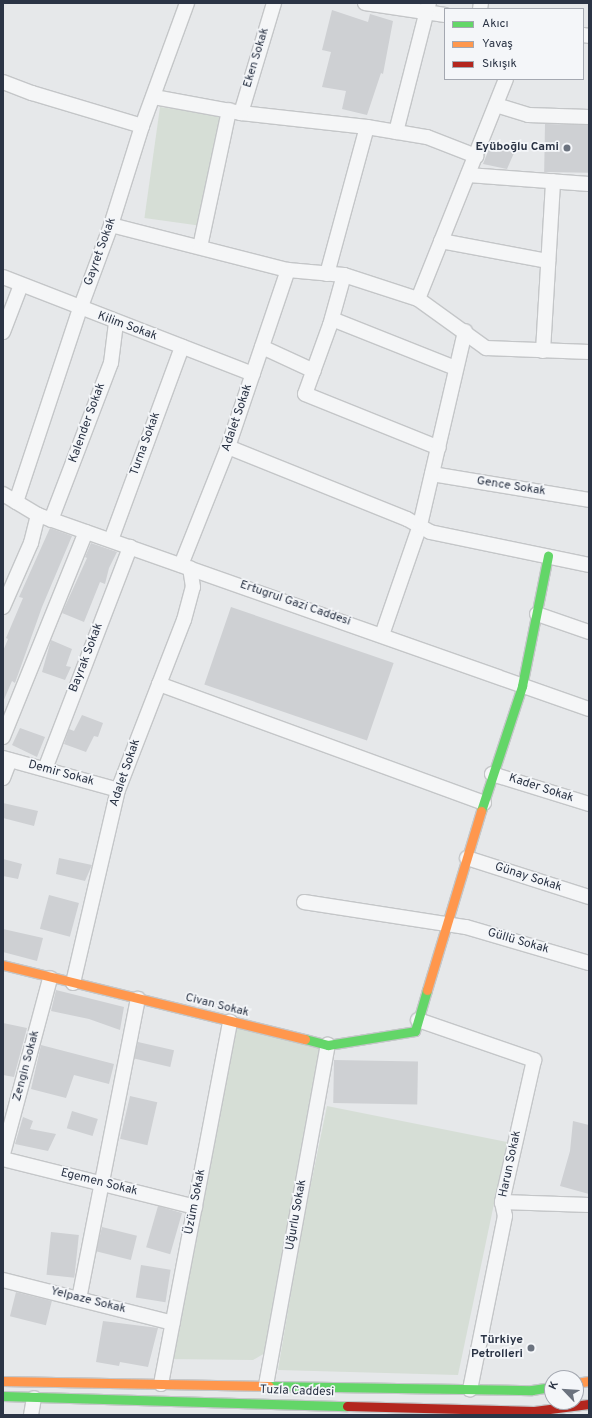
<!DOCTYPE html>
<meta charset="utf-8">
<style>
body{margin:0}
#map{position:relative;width:592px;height:1418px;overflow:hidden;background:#e6e8ea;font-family:Overpass,sans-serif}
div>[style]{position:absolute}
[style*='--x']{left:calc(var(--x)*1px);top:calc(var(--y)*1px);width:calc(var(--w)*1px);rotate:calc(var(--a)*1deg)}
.green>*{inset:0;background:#d6ded6;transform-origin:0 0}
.building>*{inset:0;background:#ced0d3;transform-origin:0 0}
.roads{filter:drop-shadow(1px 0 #c4c6c8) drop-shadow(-1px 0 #c4c6c8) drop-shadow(0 1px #c4c6c8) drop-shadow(0 -1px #c4c6c8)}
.street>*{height:14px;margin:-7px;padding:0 7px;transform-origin:7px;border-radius:7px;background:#f5f6f7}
.fast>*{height:9px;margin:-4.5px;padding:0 4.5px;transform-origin:4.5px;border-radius:4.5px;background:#63d668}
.slow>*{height:9px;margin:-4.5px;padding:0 4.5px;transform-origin:4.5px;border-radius:4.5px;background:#ff974d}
.jam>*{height:9px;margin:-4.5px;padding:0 4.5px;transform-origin:4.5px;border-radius:4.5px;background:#b3261e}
.dots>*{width:11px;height:11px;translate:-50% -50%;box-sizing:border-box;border:2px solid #f4f6f9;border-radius:50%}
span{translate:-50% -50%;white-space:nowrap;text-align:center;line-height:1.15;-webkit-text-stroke:3.5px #f4f6f9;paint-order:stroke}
.street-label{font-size:12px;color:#2b3445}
.poi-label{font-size:12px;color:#2b3445;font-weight:700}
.right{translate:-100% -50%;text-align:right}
.frame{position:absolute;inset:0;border:4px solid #2b3445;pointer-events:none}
.legend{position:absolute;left:444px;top:8px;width:140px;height:72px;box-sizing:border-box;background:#f4f6f9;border:1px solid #a4a8b1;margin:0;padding:5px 7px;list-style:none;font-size:12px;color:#2b3445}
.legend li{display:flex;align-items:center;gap:8px;height:20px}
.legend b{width:20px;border:1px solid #a4a8b1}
.north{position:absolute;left:544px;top:1370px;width:40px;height:40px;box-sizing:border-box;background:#f4f6f9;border:1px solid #a4a8b1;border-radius:50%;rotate:295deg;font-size:11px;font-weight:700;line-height:16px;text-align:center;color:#2b3445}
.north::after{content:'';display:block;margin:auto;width:14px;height:18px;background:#6c737f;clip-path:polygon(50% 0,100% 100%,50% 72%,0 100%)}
</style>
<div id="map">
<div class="green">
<i style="left:160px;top:107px;width:60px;height:112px;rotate:8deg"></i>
<i style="clip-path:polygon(235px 1028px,324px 1045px,265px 1353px,253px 1360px,166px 1359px)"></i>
<i style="clip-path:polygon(327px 1106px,507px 1142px,458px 1375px,278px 1370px,302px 1227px)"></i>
</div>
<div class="building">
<i style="clip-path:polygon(332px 10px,368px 22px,370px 14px,393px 21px,383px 74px,381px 73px,367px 115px,342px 109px,346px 91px,322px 87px,331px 52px,322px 50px)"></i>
<i style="left:545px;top:124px;width:44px;height:48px;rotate:1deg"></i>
<i style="clip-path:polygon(491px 144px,514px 153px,507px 169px,483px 164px)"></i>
<i style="clip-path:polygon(50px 528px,72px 536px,42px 607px,15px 683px,12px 681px,3px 702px,3px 651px,8px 639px,6px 638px,23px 598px,19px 597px)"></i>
<i style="clip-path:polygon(91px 543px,117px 552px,109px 568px,105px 584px,100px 582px,84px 622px,62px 613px,87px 558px,85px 557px)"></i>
<i style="left:231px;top:607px;width:172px;height:82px;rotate:19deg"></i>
<i style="clip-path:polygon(51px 640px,72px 649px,66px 666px,71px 667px,65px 680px,42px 672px)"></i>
<i style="clip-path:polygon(82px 715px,103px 723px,98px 737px,94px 736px,86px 752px,64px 744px,69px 729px,74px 731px)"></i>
<i style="clip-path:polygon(20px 728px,45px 737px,37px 757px,12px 745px)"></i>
<i style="clip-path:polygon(3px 803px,38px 811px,34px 826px,3px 818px)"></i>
<i style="clip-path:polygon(59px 858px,92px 865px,85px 881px,56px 874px)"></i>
<i style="clip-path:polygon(3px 859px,22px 864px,18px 879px,3px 876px)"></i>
<i style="left:49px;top:895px;width:31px;height:35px;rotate:15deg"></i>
<i style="clip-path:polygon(3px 929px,43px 938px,37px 961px,3px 952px)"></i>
<i style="clip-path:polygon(56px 990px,124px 1007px,120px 1030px,89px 1019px,51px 1011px)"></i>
<i style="clip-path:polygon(3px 1023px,27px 1028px,14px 1077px,3px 1075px)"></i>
<i style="left:138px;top:1042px;width:37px;height:17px;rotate:13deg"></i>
<i style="clip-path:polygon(41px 1045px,114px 1064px,109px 1084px,74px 1075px,66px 1098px,31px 1089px)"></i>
<i style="left:334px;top:1060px;width:84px;height:43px;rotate:1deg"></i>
<i style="left:130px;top:1096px;width:28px;height:44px;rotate:13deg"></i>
<i style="left:72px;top:1111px;width:27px;height:18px;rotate:17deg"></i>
<i style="clip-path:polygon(23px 1117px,33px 1121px,30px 1129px,56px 1134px,48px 1151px,15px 1144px)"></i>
<i style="clip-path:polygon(573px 1121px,589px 1125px,589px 1194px,560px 1186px,570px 1151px)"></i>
<i style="left:158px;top:1206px;width:25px;height:43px;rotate:16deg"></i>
<i style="left:102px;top:1227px;width:36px;height:25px;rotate:14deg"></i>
<i style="left:51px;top:1232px;width:28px;height:43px;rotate:6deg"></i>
<i style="left:141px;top:1265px;width:30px;height:33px;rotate:9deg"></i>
<i style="left:16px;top:1292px;width:37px;height:25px;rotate:14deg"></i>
<i style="clip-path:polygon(103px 1321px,158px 1328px,148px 1367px,120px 1362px,119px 1366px,96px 1362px)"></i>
</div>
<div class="roads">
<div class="street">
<i style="--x:365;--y:3;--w:81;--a:8.5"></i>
<i style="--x:480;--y:9;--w:6;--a:-81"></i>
<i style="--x:583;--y:35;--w:6;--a:9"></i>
<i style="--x:3;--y:82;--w:31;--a:21"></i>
<i style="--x:32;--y:93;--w:115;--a:16.7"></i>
<i style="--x:154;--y:97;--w:88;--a:10.4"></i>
<i style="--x:241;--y:113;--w:127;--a:6.3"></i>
<i style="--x:367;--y:127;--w:61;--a:9.5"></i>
<i style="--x:427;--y:137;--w:53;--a:21.2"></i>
<i style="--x:496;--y:105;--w:34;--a:17"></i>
<i style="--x:528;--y:115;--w:61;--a:1.9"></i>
<i style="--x:241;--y:113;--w:115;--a:-73.3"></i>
<i style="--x:396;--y:132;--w:133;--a:-75.7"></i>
<i style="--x:468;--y:175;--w:121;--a:4.3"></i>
<i style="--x:111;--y:225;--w:183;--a:14.3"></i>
<i style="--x:288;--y:270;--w:56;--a:5.1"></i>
<i style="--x:344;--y:275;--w:78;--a:18"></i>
<i style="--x:418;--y:299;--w:84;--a:35.8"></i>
<i style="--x:486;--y:348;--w:103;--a:2.2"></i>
<i style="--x:441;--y:241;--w:109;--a:10.6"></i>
<i style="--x:200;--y:247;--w:140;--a:-78"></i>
<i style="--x:327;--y:274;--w:152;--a:-74.8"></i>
<i style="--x:344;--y:275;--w:52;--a:105.6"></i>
<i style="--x:330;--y:325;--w:73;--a:109.9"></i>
<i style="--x:305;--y:394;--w:144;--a:21.9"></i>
<i style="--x:3;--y:277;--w:268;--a:21.2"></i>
<i style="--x:418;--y:299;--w:237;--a:-68.2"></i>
<i style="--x:332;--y:319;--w:132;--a:21.7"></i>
<i style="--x:3;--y:332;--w:50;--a:-69"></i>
<i style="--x:262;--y:347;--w:57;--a:24.8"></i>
<i style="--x:543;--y:351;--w:170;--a:-86.6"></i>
<i style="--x:228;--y:447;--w:193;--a:21.9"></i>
<i style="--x:407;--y:519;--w:26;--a:29"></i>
<i style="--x:430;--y:532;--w:162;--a:11.7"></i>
<i style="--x:432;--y:474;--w:159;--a:9.4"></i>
<i style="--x:3;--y:494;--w:41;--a:31"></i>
<i style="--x:38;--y:515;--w:584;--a:19.4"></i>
<i style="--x:16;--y:502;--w:203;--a:-71.7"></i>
<i style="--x:80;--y:309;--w:90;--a:-69.7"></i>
<i style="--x:111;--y:225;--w:104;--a:-72.6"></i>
<i style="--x:142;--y:126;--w:131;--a:-69.9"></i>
<i style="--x:51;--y:520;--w:168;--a:-69.1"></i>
<i style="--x:111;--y:363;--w:40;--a:-82.9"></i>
<i style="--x:111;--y:540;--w:206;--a:-69.8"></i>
<i style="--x:181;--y:565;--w:127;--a:-68.3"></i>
<i style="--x:228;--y:447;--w:187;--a:-71.3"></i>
<i style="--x:3;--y:607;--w:70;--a:-66.4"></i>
<i style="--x:31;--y:543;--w:29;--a:-76"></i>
<i style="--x:537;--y:614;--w:55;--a:19.1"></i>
<i style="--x:382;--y:635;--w:116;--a:-70.9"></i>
<i style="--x:420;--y:525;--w:199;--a:-76.9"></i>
<i style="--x:159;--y:684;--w:346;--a:20.1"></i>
<i style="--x:3;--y:737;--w:221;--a:-68"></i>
<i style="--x:3;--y:758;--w:119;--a:15.5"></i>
<i style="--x:45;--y:769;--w:238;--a:-69"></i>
<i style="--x:492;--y:774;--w:102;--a:17.2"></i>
<i style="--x:3;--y:778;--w:19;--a:-69"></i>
<i style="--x:467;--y:858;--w:128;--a:17.7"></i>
<i style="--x:304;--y:902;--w:164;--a:8.8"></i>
<i style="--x:466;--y:927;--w:128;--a:16.3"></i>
<i style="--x:73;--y:983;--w:198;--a:-76.9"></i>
<i style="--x:118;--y:790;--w:182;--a:-68.8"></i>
<i style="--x:184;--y:620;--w:34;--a:-75"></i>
<i style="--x:193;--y:587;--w:19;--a:-99"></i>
<i style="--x:418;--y:1020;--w:123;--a:19"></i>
<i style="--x:534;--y:1060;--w:146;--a:102.7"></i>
<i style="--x:502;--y:1202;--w:14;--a:78"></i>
<i style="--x:505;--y:1216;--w:177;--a:101.4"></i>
<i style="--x:3;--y:1154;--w:182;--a:-75"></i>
<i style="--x:3;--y:1159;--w:198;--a:14"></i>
<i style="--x:502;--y:1202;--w:87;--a:2"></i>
<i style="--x:3;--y:1280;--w:175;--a:14.2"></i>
<i style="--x:79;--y:1299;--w:306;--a:-78.9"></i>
<i style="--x:161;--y:1384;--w:369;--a:-79.2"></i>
<i style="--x:266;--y:1385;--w:346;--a:-79.7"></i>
<i style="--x:31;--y:1415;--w:17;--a:-80"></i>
</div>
<div class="fast">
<i style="--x:481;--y:811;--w:132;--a:-71.8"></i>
<i style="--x:522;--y:686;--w:133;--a:-78.7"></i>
<i style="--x:305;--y:1039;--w:24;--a:15"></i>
<i style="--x:328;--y:1045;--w:88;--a:-9.1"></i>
<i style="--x:415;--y:1031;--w:43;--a:-73.7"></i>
<i style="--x:269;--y:1386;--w:263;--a:0.9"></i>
<i style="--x:532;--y:1390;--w:20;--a:-9"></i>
<i style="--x:3;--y:1396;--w:344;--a:1.7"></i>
</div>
<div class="slow">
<i style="--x:3;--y:965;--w:311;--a:13.8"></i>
<i style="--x:427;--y:990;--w:187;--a:-73.2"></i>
<i style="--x:3;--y:1381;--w:266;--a:1.1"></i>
<i style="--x:576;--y:1383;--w:13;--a:-9"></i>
</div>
<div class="jam">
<i style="--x:347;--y:1406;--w:187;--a:1.5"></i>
<i style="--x:534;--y:1411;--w:55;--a:-7.3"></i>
</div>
</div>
<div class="dots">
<i style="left:567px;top:148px;background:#6c737f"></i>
<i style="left:531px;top:1348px;background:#6c737f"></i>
</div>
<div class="street-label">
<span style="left:257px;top:58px;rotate:-73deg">Eken Sokak</span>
<span style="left:101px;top:252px;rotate:-70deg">Gayret Sokak</span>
<span style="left:127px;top:327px;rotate:20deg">Kilim Sokak</span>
<span style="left:238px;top:418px;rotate:-71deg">Adalet Sokak</span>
<span style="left:88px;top:423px;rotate:-70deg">Kalender Sokak</span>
<span style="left:146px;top:444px;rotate:-70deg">Turna Sokak</span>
<span style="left:511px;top:487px;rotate:9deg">Gence Sokak</span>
<span style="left:295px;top:604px;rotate:19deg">Ertugrul Gazi Caddesi</span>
<span style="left:87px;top:658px;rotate:-69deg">Bayrak Sokak</span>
<span style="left:126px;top:773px;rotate:-71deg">Adalet Sokak</span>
<span style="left:61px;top:774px;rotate:15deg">Demir Sokak</span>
<span style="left:541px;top:789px;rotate:18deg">Kader Sokak</span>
<span style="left:528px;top:878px;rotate:18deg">Günay Sokak</span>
<span style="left:518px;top:942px;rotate:16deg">Güllü Sokak</span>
<span style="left:217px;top:1006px;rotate:14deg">Civan Sokak</span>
<span style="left:27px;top:1066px;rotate:-75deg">Zengin Sokak</span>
<span style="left:511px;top:1164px;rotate:-78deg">Harun Sokak</span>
<span style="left:99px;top:1183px;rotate:14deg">Egemen Sokak</span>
<span style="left:196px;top:1202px;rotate:-79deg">Üzüm Sokak</span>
<span style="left:297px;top:1215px;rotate:-80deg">Uğurlu Sokak</span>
<span style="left:88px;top:1301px;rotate:14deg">Yelpaze Sokak</span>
<span style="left:297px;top:1392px;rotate:2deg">Tuzla Caddesi</span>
</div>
<div class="poi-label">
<span class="right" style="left:559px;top:148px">Eyüboğlu Cami</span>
<span class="right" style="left:523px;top:1348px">Türkiye<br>Petrolleri</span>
</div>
<div class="frame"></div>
<ul class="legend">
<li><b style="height:5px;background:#63d668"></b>Akıcı</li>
<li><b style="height:5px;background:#ff974d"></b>Yavaş</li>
<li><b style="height:5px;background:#b3261e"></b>Sıkışık</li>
</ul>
<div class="north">K</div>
</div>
